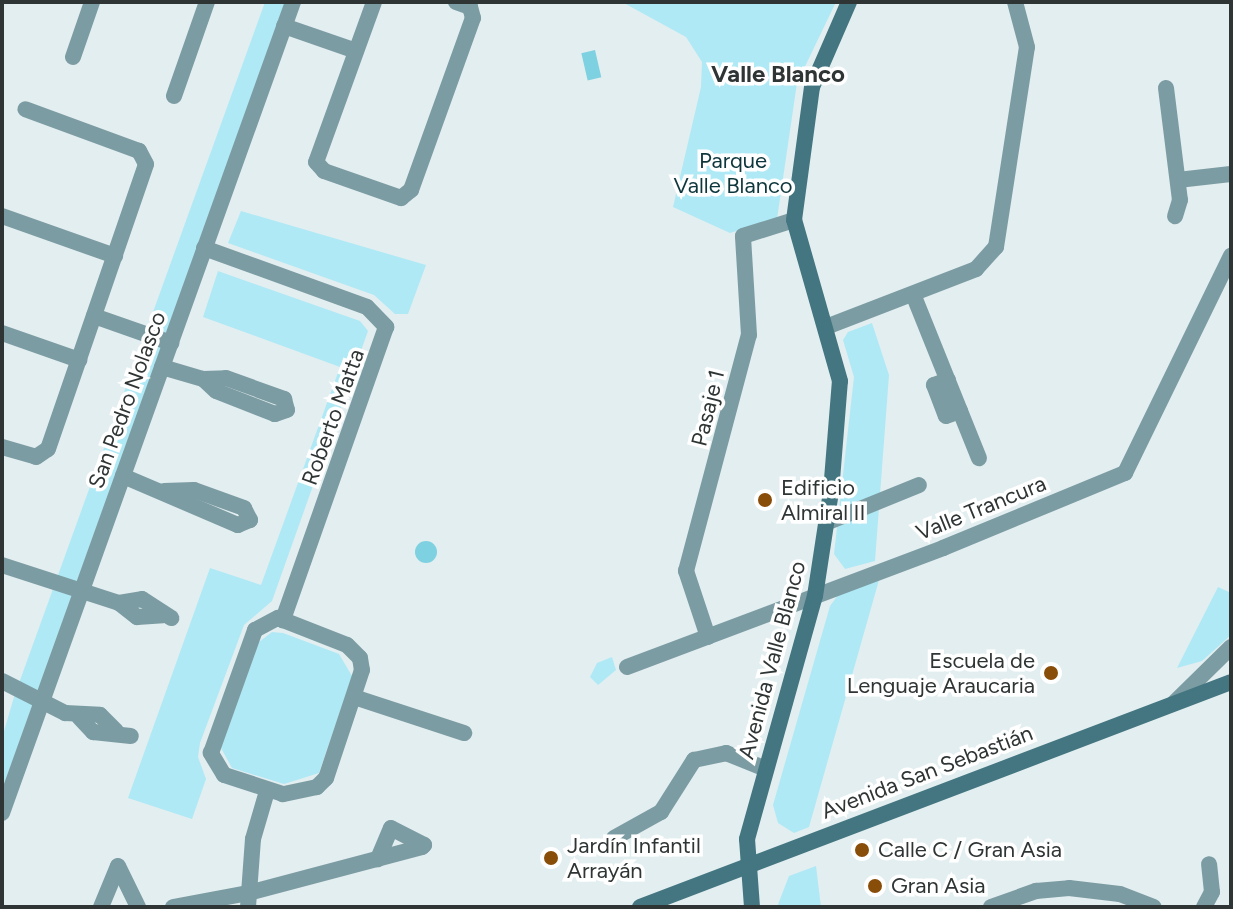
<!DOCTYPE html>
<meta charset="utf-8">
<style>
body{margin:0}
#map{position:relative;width:1233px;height:909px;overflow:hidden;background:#e3eef0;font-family:Figtree,sans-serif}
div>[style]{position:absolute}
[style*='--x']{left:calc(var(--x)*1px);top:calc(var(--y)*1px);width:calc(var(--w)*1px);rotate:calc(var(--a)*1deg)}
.green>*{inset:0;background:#afe9f5}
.water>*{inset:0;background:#7ed1e0;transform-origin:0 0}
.round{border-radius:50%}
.street>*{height:16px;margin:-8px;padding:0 8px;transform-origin:8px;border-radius:8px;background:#7c9ca3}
.secondary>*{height:16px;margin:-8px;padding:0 8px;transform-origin:8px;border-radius:8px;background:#437680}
.dots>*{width:22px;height:22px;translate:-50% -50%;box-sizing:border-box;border:4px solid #fff;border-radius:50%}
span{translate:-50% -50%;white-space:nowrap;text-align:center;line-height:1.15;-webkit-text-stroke:7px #fff;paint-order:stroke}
.park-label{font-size:22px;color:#0e373d}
.street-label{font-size:22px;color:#2f3434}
.poi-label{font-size:22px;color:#2f3434}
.left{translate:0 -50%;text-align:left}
.right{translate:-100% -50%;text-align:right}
.neighbourhood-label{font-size:24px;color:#2f3434;font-weight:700}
.frame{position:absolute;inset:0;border:4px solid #2f3434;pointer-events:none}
</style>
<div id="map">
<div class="green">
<i style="clip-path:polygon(265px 2px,285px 2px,2px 790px,2px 738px,14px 697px)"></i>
<i style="clip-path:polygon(622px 2px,836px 2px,797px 83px,777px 219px,730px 233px,673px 207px,701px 87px,702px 62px,686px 37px)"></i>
<i style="clip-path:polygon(241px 211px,426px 265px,408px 314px,395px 314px,374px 295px,228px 243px)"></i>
<i style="clip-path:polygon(218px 271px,360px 321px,368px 331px,272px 601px,244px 625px,200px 743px,198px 757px,206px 779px,192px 819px,128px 798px,210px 568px,261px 585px,340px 367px,203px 317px)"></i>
<i style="clip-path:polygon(872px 323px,889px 375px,875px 561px,845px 569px,834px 554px,854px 377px,843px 340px,848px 332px)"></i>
<i style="clip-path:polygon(879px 580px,809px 827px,794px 833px,778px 823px,773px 805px,830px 606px,838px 595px)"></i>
<i style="clip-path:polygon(1218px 587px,1231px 593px,1231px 635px,1202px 661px,1177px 668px)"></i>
<i style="clip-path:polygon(283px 633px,339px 654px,352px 676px,319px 773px,284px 784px,232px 768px,221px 748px,259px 642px,272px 632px)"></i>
<i style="clip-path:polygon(612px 657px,616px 670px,598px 685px,590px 677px,597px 663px)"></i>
<i style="clip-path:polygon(816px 866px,821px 907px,777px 907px,789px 876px)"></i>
</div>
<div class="water">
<i style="left:595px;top:50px;width:28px;height:14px;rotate:77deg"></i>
<i class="round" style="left:415px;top:541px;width:22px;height:22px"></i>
</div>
<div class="street">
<i style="--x:374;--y:2;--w:170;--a:109.9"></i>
<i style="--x:316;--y:162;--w:12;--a:48"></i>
<i style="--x:324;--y:171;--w:82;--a:19.3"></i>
<i style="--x:401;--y:198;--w:13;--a:-39"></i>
<i style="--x:411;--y:190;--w:183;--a:-70.2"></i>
<i style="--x:473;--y:18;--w:11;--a:-105"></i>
<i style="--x:470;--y:7;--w:15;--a:-160"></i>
<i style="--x:284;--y:26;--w:76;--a:19.1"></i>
<i style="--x:73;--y:57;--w:58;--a:-70.9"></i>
<i style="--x:1166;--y:88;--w:113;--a:82.9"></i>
<i style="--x:1180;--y:200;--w:17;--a:107"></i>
<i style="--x:174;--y:96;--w:100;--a:-70.7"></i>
<i style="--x:1178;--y:180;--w:53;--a:-6.5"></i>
<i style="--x:2;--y:216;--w:120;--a:19.5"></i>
<i style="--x:204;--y:248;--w:173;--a:19.9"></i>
<i style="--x:367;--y:307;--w:28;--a:46"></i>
<i style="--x:386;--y:327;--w:311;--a:109.4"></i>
<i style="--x:913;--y:294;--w:177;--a:68.1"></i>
<i style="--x:94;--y:316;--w:82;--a:19.3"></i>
<i style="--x:826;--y:327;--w:161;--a:-21.1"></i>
<i style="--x:976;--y:269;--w:30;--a:-48"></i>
<i style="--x:996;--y:247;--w:202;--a:-81.2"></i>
<i style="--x:1027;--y:47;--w:47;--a:-104.9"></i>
<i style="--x:2;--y:333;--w:82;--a:19.3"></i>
<i style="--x:162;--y:367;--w:43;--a:16.3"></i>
<i style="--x:203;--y:379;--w:23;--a:-2"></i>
<i style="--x:226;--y:378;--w:62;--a:19.9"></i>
<i style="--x:284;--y:399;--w:11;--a:75"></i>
<i style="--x:287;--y:410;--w:13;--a:162"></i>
<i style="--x:275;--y:414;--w:63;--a:-158.7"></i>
<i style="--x:216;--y:391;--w:18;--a:-137"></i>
<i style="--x:948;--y:380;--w:15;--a:160"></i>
<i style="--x:934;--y:385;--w:33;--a:69"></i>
<i style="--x:946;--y:416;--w:15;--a:-20"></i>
<i style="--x:2;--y:447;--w:35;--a:16"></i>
<i style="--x:36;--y:457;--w:14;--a:-34"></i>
<i style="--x:48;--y:449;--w:301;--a:-71"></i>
<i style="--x:146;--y:164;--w:15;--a:-118"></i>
<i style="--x:139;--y:151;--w:121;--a:-159.8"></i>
<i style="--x:123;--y:476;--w:125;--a:23.1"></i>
<i style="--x:238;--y:525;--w:13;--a:-23"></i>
<i style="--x:250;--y:520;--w:13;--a:-117"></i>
<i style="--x:244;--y:508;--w:53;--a:-160.2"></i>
<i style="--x:194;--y:490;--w:30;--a:178"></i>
<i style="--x:828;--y:522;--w:98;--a:-22.1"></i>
<i style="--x:2;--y:565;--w:123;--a:18"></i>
<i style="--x:119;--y:603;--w:23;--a:38"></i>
<i style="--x:137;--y:617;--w:26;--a:-4"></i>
<i style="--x:119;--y:603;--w:23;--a:-10"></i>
<i style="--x:142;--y:599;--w:35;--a:33"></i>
<i style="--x:278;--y:618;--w:74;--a:21.4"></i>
<i style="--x:347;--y:645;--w:18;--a:45"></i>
<i style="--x:360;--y:658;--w:12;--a:81"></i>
<i style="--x:362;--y:670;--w:114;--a:108.4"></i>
<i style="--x:326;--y:778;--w:13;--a:135"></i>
<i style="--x:317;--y:787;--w:35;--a:168"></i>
<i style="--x:283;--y:794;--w:62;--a:-162.1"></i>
<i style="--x:224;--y:775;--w:26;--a:-121"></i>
<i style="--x:211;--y:753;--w:131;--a:-70.3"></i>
<i style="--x:255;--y:630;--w:26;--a:-28"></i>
<i style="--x:708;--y:637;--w:70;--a:-108.4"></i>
<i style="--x:686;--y:571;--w:244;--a:-75.1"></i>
<i style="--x:749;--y:335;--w:99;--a:-93.5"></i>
<i style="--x:743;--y:236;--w:53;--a:-17.4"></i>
<i style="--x:627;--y:667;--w:338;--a:-20.6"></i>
<i style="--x:943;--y:548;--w:197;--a:-22.4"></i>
<i style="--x:1125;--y:473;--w:242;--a:-64"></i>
<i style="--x:2;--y:681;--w:71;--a:26.9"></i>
<i style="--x:65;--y:713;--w:35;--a:3"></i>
<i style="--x:100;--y:715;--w:23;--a:45"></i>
<i style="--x:354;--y:697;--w:116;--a:18.1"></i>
<i style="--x:1174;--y:703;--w:80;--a:-44.5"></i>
<i style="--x:79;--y:717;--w:21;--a:47"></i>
<i style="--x:93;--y:732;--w:38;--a:6"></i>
<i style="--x:2;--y:813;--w:862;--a:-70.26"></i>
<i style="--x:614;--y:838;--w:54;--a:-29"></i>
<i style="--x:661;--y:812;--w:62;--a:-57.6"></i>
<i style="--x:694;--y:760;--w:33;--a:-12"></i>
<i style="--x:726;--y:753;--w:43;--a:21.8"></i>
<i style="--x:101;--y:907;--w:44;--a:-67.5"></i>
<i style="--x:118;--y:866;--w:46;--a:64"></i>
<i style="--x:173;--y:907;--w:76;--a:-10.6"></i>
<i style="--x:248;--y:893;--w:180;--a:-14.8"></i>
<i style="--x:422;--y:847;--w:3;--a:-45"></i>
<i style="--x:424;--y:845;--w:37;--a:-153"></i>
<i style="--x:391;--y:828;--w:34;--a:113"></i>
<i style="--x:248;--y:907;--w:68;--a:-85.8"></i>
<i style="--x:253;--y:839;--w:50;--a:-73.7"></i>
<i style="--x:991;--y:907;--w:48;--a:-19.6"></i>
<i style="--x:1036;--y:891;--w:33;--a:-5"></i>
<i style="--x:1069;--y:888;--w:51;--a:6.7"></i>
<i style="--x:1120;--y:894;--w:36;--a:21"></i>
<i style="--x:1204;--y:907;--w:17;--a:-62"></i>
<i style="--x:1212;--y:892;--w:28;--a:-96"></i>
</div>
<div class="secondary">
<i style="--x:640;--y:907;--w:632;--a:-20.84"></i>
<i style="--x:752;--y:907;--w:68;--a:-94.2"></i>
<i style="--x:747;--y:839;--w:252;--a:-74.4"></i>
<i style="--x:815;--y:596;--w:105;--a:-81.3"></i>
<i style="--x:831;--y:492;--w:111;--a:-85.4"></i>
<i style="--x:840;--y:381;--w:167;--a:-105.9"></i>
<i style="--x:794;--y:220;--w:134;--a:-82.3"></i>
<i style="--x:812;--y:87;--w:93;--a:-66.5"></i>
</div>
<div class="dots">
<i style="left:765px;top:500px;background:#894d0a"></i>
<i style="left:1051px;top:673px;background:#894d0a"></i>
<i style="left:862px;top:850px;background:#894d0a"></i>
<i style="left:551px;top:858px;background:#894d0a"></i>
<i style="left:875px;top:886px;background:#894d0a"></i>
</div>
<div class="park-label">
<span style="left:733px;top:173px">Parque<br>Valle Blanco</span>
</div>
<div class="street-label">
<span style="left:127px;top:400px;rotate:-70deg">San Pedro Nolasco</span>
<span style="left:708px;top:408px;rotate:-76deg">Pasaje 1</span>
<span style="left:333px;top:417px;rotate:-70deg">Roberto Matta</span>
<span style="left:981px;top:508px;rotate:-22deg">Valle Trancura</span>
<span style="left:772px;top:660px;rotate:-75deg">Avenida Valle Blanco</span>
<span style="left:927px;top:772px;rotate:-21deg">Avenida San Sebastián</span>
</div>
<div class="poi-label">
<span class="left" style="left:781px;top:500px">Edificio<br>Almiral II</span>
<span class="right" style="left:1035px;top:673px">Escuela de<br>Lenguaje Araucaria</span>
<span class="left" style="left:567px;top:858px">Jardín Infantil<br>Arrayán</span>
<span class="left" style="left:878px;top:850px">Calle C / Gran Asia</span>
<span class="left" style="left:891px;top:886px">Gran Asia</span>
</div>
<div class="neighbourhood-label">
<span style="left:778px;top:74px">Valle Blanco</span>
</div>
<div class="frame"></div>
</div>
